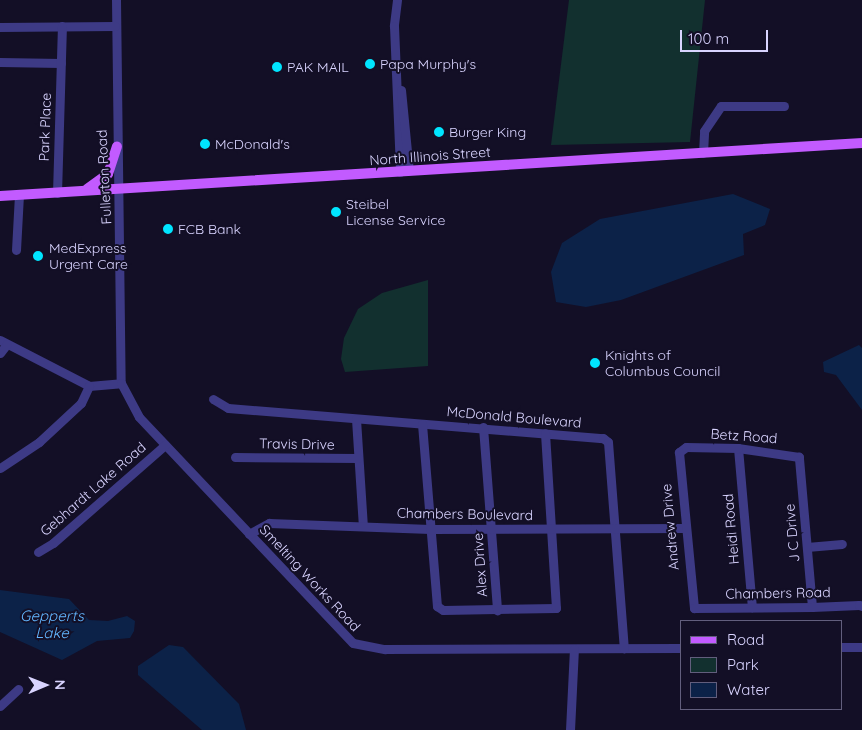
<!DOCTYPE html>
<style>
body{margin:0}
#map{position:relative;width:862px;height:730px;overflow:hidden;background:#130f26;font-family:Quicksand,sans-serif}
div>[style]{position:absolute}
[style*='--x']{left:calc(var(--x)*1px);top:calc(var(--y)*1px);width:calc(var(--w)*1px);rotate:calc(var(--a)*1deg)}
.green>*{inset:0;background:#12302f}
.water>*{inset:0;background:#0c2248}
.minor>*{height:9px;margin:-4.5px;padding:0 4.5px;transform-origin:4.5px;border-radius:4.5px;background:#3d3a85}
.major>*{height:10px;margin:-5px;padding:0 5px;transform-origin:5px;border-radius:5px;background:#c25bff}
.dots>*{width:14px;height:14px;translate:-50% -50%;box-sizing:border-box;border:2px solid #130f26;border-radius:50%}
span{translate:-50% -50%;white-space:nowrap;text-align:center;line-height:1.15;-webkit-text-stroke:4px #130f26;paint-order:stroke}
.poi-label{font-size:14px;color:#d9d4ff}
.left{translate:0 -50%;text-align:left}
.street-label{font-size:14px;color:#d9d4ff}
.water-label{font-size:15px;color:#62b6ff;font-style:italic}
.legend{position:absolute;left:680px;top:620px;width:162px;height:90px;box-sizing:border-box;background:#130f26;border:1px solid #625e7d;margin:0;padding:6px 9px;list-style:none;font-size:15px;color:#d9d4ff}
.legend li{display:flex;align-items:center;gap:10px;height:25px}
.legend b{width:25px;border:1px solid #625e7d}
.north{position:absolute;left:20px;top:660px;width:50px;height:50px;-webkit-text-stroke:4px #130f26;paint-order:stroke;rotate:89deg;font-size:14px;font-weight:700;line-height:20px;text-align:center;color:#d9d4ff}
.north::after{content:'';display:block;margin:auto;width:18px;height:22px;background:#d9d4ff;clip-path:polygon(50% 0,100% 100%,50% 72%,0 100%)}
.scale{position:absolute;left:680px;top:30px;width:88px;height:22px;box-sizing:border-box;border:2px solid #d9d4ff;border-top:0;padding-left:6px;font-size:15px;line-height:18px;white-space:nowrap;color:#d9d4ff;-webkit-text-stroke:4px #130f26;paint-order:stroke}
</style>
<div id="map">
<div class="green">
<i style="clip-path:polygon(569px 0,705px 0,690px 142px,551px 145px)"></i>
<i style="clip-path:polygon(428px 280px,428px 366px,345px 372px,341px 359px,344px 338px,358px 309px,382px 293px)"></i>
</div>
<div class="water">
<i style="clip-path:polygon(733px 194px,770px 209px,765px 225px,743px 234px,744px 255px,621px 300px,586px 307px,556px 302px,551px 272px,562px 243px,600px 219px)"></i>
<i style="clip-path:polygon(859px 345px,862px 348px,862px 410px,836px 375px,824px 372px,823px 362px)"></i>
<i style="clip-path:polygon(0 590px,69px 599px,89px 620px,108px 621px,127px 616px,135px 621px,134px 631px,130px 638px,97px 641px,62px 660px,0 632px)"></i>
<i style="clip-path:polygon(169px 645px,183px 647px,239px 704px,246px 730px,202px 730px,138px 675px,138px 666px)"></i>
</div>
<div class="minor">
<i style="--x:116;--y:0;--w:383;--a:89.3"></i>
<i style="--x:397;--y:0;--w:26;--a:97"></i>
<i style="--x:394;--y:26;--w:146;--a:87.6"></i>
<i style="--x:0;--y:27;--w:115;--a:-0.5"></i>
<i style="--x:0;--y:62;--w:61;--a:0.9"></i>
<i style="--x:401;--y:90;--w:81;--a:84.4"></i>
<i style="--x:703;--y:153;--w:22;--a:-87"></i>
<i style="--x:704;--y:131;--w:30;--a:-56"></i>
<i style="--x:721;--y:106;--w:63;--a:0"></i>
<i style="--x:57;--y:193;--w:167;--a:-88.3"></i>
<i style="--x:16;--y:250;--w:55;--a:-86.9"></i>
<i style="--x:0;--y:340;--w:100;--a:27.3"></i>
<i style="--x:89;--y:386;--w:32;--a:-5"></i>
<i style="--x:121;--y:383;--w:38;--a:62"></i>
<i style="--x:139;--y:417;--w:311;--a:46.6"></i>
<i style="--x:353;--y:643;--w:33;--a:11"></i>
<i style="--x:385;--y:649;--w:296;--a:-0.2"></i>
<i style="--x:0;--y:353;--w:11;--a:-52"></i>
<i style="--x:213;--y:399;--w:17;--a:31"></i>
<i style="--x:228;--y:408;--w:376;--a:4.6"></i>
<i style="--x:603;--y:438;--w:6;--a:39"></i>
<i style="--x:608;--y:442;--w:207;--a:85.6"></i>
<i style="--x:356;--y:419;--w:107;--a:86.3"></i>
<i style="--x:422;--y:424;--w:183;--a:85.3"></i>
<i style="--x:437;--y:606;--w:7;--a:34"></i>
<i style="--x:443;--y:610;--w:113;--a:-1"></i>
<i style="--x:556;--y:608;--w:175;--a:-93.6"></i>
<i style="--x:483;--y:427;--w:184;--a:85.6"></i>
<i style="--x:738;--y:448;--w:160;--a:85"></i>
<i style="--x:235;--y:457;--w:123;--a:0.5"></i>
<i style="--x:0;--y:468;--w:47;--a:-33.7"></i>
<i style="--x:39;--y:442;--w:57;--a:-42.9"></i>
<i style="--x:81;--y:403;--w:19;--a:-65"></i>
<i style="--x:249;--y:534;--w:23;--a:-29"></i>
<i style="--x:269;--y:523;--w:161;--a:2.1"></i>
<i style="--x:430;--y:529;--w:254;--a:-0.2"></i>
<i style="--x:807;--y:547;--w:35;--a:-5"></i>
<i style="--x:38;--y:552;--w:17;--a:-31"></i>
<i style="--x:53;--y:543;--w:149;--a:-41.2"></i>
<i style="--x:812;--y:607;--w:151;--a:-95"></i>
<i style="--x:799;--y:457;--w:62;--a:-171.6"></i>
<i style="--x:738;--y:448;--w:52;--a:-178.9"></i>
<i style="--x:686;--y:447;--w:9;--a:144"></i>
<i style="--x:679;--y:452;--w:157;--a:84.5"></i>
<i style="--x:694;--y:608;--w:118;--a:-0.5"></i>
<i style="--x:812;--y:607;--w:47;--a:-2.4"></i>
<i style="--x:859;--y:605;--w:3;--a:18"></i>
<i style="--x:841;--y:647;--w:21;--a:0"></i>
<i style="--x:0;--y:706;--w:25;--a:-43"></i>
<i style="--x:570;--y:730;--w:81;--a:-87.2"></i>
</div>
<div class="major">
<i style="--x:87;--y:189;--w:26;--a:-36"></i>
<i style="--x:108;--y:174;--w:29;--a:-72"></i>
<i style="--x:0;--y:196;--w:864;--a:-3.52"></i>
</div>
<div class="dots">
<i style="left:370px;top:64px;background:#00e5ff"></i>
<i style="left:277px;top:67px;background:#00e5ff"></i>
<i style="left:439px;top:132px;background:#00e5ff"></i>
<i style="left:205px;top:144px;background:#00e5ff"></i>
<i style="left:336px;top:212px;background:#00e5ff"></i>
<i style="left:168px;top:229px;background:#00e5ff"></i>
<i style="left:38px;top:256px;background:#00e5ff"></i>
<i style="left:595px;top:363px;background:#00e5ff"></i>
</div>
<div class="poi-label">
<span class="left" style="left:380px;top:64px">Papa Murphy's</span>
<span class="left" style="left:287px;top:67px">PAK MAIL</span>
<span class="left" style="left:449px;top:132px">Burger King</span>
<span class="left" style="left:215px;top:144px">McDonald's</span>
<span class="left" style="left:346px;top:212px">Steibel<br>License Service</span>
<span class="left" style="left:178px;top:229px">FCB Bank</span>
<span class="left" style="left:49px;top:256px">MedExpress<br>Urgent Care</span>
<span class="left" style="left:605px;top:363px">Knights of<br>Columbus Council</span>
</div>
<div class="street-label">
<span style="left:45px;top:127px;rotate:-88deg">Park Place</span>
<span style="left:430px;top:156px;rotate:-4deg">North Illinois Street</span>
<span style="left:104px;top:177px;rotate:-93deg">Fullerton Road</span>
<span style="left:514px;top:417px;rotate:5deg">McDonald Boulevard</span>
<span style="left:744px;top:436px;rotate:4deg">Betz Road</span>
<span style="left:297px;top:444px;rotate:1deg">Travis Drive</span>
<span style="left:93px;top:489px;rotate:-41deg">Gebhardt Lake Road</span>
<span style="left:465px;top:514px;rotate:1deg">Chambers Boulevard</span>
<span style="left:670px;top:527px;rotate:-95deg">Andrew Drive</span>
<span style="left:731px;top:529px;rotate:-95deg">Heidi Road</span>
<span style="left:792px;top:533px;rotate:-95deg">J C Drive</span>
<span style="left:480px;top:565px;rotate:-94deg">Alex Drive</span>
<span style="left:310px;top:578px;rotate:47deg">Smelting Works Road</span>
<span style="left:778px;top:593px;rotate:-1deg">Chambers Road</span>
</div>
<div class="water-label">
<span style="left:52px;top:624px">Gepperts<br>Lake</span>
</div>
<ul class="legend">
<li><b style="height:6px;background:#c25bff"></b>Road</li>
<li><b style="height:14px;background:#12302f"></b>Park</li>
<li><b style="height:14px;background:#0c2248"></b>Water</li>
</ul>
<div class="north">N</div>
<div class="scale">100 m</div>
</div>
